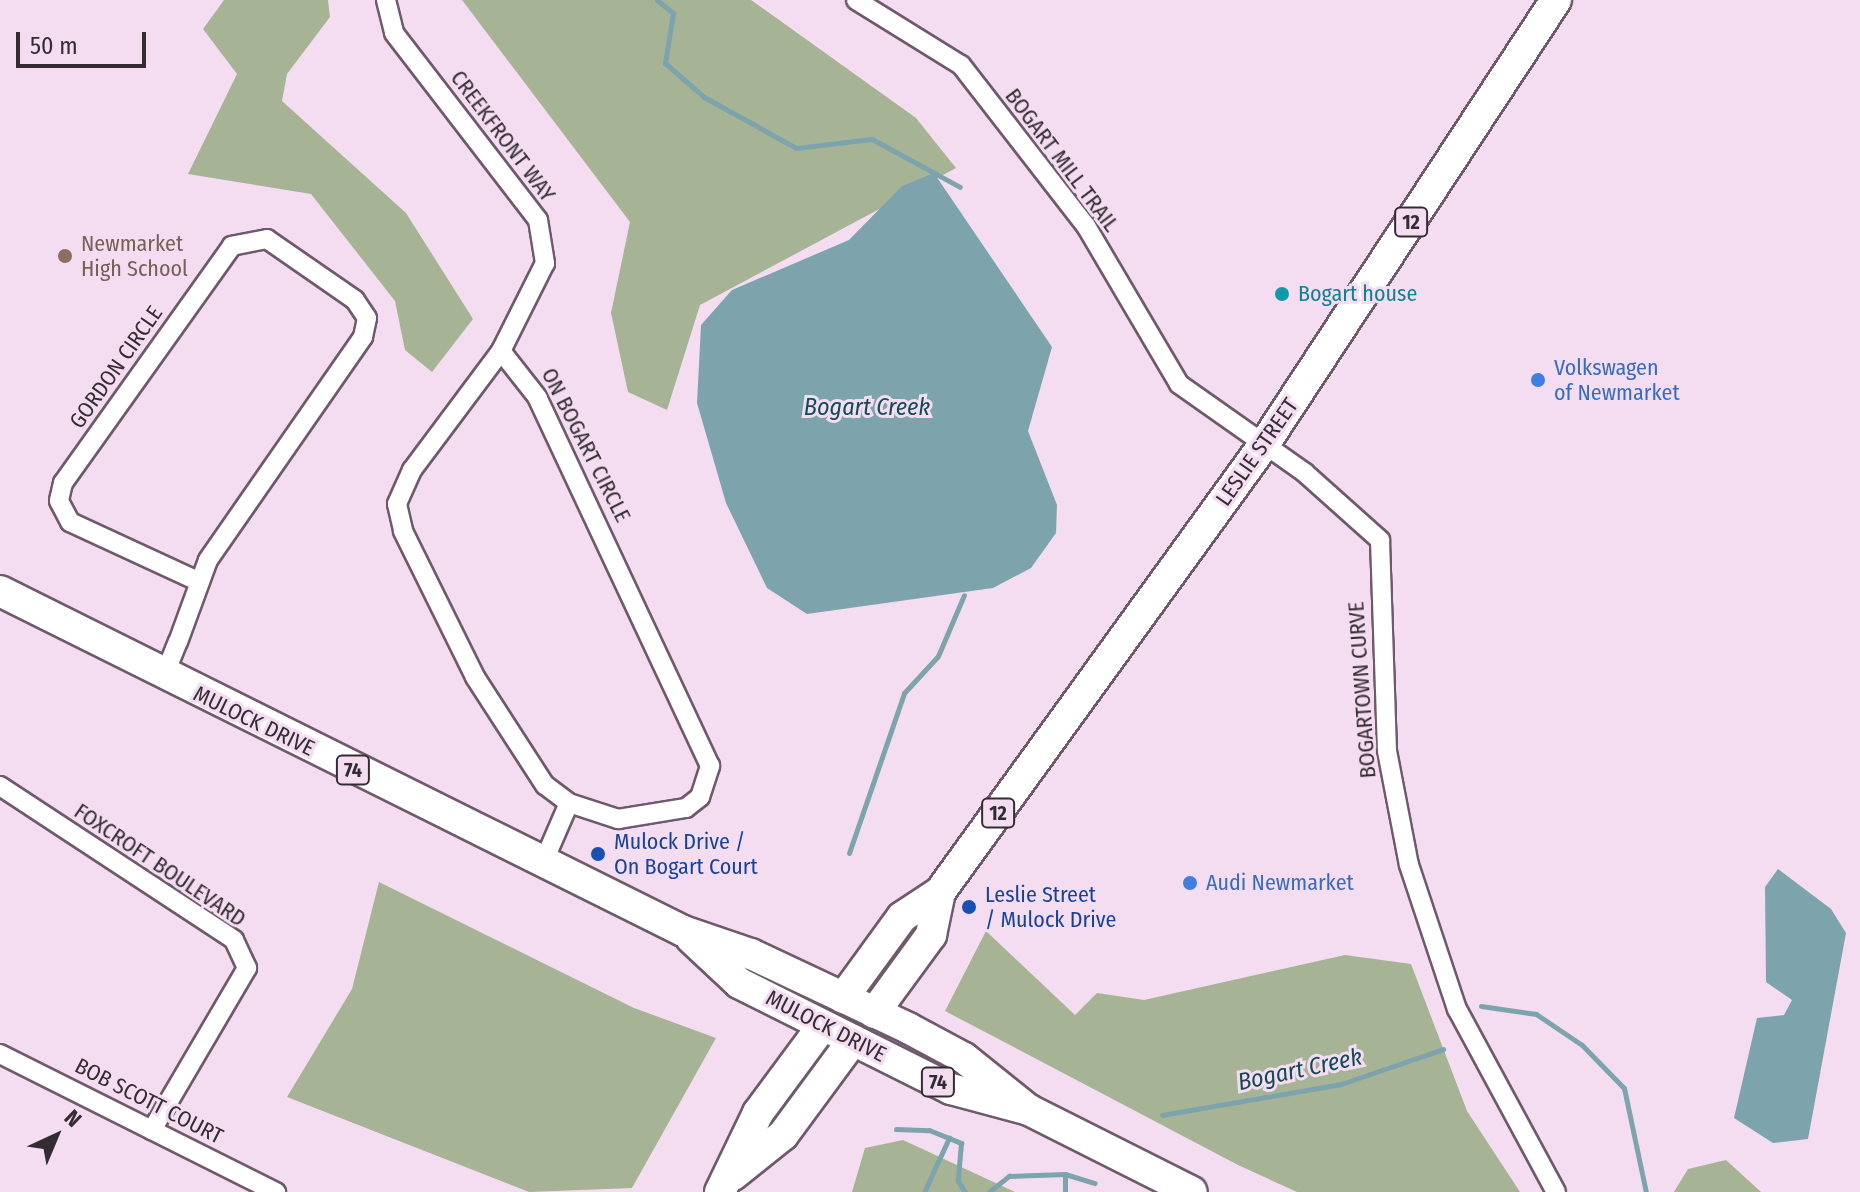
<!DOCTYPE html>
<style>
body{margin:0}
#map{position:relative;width:1860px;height:1192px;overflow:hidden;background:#f4ddf1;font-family:"Fira Sans Condensed",sans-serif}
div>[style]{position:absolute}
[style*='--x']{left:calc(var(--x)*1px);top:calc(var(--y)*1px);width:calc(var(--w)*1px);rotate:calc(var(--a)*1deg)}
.forest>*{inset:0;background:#a6b395}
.water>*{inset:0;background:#7da4ac}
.stream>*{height:5px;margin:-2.5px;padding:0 2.5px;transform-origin:2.5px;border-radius:2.5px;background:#7da4ac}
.roads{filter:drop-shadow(2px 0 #6e5a6b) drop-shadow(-2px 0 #6e5a6b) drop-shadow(0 2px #6e5a6b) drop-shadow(0 -2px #6e5a6b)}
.street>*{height:18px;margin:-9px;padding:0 9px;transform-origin:9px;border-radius:9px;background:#fff}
.primary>*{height:30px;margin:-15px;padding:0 15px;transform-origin:15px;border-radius:15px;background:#fff}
.dots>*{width:22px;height:22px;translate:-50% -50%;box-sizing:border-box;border:4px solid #f4ddf1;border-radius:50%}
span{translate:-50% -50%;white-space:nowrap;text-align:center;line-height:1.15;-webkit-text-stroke:6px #f4ddf1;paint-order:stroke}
.shield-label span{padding:2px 6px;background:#f4ddf1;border:2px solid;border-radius:6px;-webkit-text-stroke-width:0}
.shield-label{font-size:20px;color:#342c33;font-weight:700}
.street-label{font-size:22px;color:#342c33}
.education-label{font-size:22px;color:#785e54}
.left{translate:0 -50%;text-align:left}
.culture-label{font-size:22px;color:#0d838f}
.shop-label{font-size:22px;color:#366cbe}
.transit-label{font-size:22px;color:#164399}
.water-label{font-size:24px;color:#114b54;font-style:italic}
.north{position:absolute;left:16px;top:1096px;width:80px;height:80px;-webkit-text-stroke:6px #f4ddf1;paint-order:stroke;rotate:44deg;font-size:22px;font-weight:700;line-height:32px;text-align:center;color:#342c33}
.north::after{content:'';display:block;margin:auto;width:28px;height:36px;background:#342c33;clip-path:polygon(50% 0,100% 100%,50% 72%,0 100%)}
.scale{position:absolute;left:16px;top:32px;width:130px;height:36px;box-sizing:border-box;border:4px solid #342c33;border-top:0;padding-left:10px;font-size:24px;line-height:28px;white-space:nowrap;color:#342c33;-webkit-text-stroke:6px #f4ddf1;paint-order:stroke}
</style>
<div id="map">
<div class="forest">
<i style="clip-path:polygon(224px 0,328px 0,330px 17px,287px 74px,282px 101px,406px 213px,473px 319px,432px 372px,405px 350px,395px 301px,311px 194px,188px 174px,237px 74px,203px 29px)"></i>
<i style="clip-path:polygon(462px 0,751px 0,916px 118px,956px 168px,700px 305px,667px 410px,628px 392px,611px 313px,630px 222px)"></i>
<i style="clip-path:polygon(379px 882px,634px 1008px,716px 1038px,632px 1188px,529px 1192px,287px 1097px,352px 989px)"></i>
<i style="clip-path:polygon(986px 931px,1075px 1015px,1097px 993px,1144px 1000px,1345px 955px,1411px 964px,1467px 1111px,1520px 1192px,1297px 1192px,1238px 1165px,945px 1011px)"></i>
<i style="clip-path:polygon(903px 1140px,1015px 1192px,852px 1192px,865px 1148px)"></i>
<i style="clip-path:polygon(1726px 1160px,1761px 1192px,1674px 1192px,1688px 1169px)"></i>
</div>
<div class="water">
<i style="clip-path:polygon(934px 173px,1052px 347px,1028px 431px,1057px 505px,1056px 533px,1031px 568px,993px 588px,807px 614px,767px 588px,726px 503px,697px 403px,701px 325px,732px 290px,849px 240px,902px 186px)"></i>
<i style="clip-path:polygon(1778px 869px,1831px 909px,1846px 933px,1808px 1139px,1773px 1143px,1734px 1118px,1757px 1018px,1784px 1015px,1792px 1000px,1766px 982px,1765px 887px)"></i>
</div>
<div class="stream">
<i style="--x:657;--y:0;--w:21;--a:39"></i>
<i style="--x:673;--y:13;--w:51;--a:99.1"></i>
<i style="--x:665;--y:63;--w:52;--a:41.1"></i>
<i style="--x:704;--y:97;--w:105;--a:29"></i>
<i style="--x:796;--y:148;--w:77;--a:-6.8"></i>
<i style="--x:872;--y:139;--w:100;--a:28.6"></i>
<i style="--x:849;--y:853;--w:169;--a:-71"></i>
<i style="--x:904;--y:693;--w:50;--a:-47.4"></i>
<i style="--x:938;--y:656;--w:66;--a:-66.9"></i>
<i style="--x:1481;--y:1006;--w:56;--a:8.3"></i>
<i style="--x:1536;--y:1014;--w:55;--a:34"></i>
<i style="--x:1582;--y:1045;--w:60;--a:45.7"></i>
<i style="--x:1624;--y:1088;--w:106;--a:78.1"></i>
<i style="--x:1162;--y:1115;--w:182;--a:-9.8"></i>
<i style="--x:1341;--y:1084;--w:108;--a:-18.9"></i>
<i style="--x:896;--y:1129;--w:33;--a:2"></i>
<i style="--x:929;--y:1130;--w:35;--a:22"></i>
<i style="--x:961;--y:1143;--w:38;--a:95"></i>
<i style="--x:958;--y:1181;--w:13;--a:58"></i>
<i style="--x:924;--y:1192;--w:60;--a:-65.2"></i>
<i style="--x:989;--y:1192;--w:26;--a:-39"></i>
<i style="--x:1009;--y:1176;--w:56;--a:-2"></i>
<i style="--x:1065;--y:1174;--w:31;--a:17"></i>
<i style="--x:1065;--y:1192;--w:18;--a:-90"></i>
</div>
<div class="roads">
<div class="street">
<i style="--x:386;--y:0;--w:34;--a:76"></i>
<i style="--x:394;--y:33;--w:236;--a:52.4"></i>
<i style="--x:538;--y:220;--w:44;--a:80.8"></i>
<i style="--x:545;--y:263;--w:98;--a:116.6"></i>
<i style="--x:501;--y:351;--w:149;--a:126.8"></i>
<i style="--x:412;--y:470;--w:37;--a:114"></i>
<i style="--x:397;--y:504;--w:28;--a:77"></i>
<i style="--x:403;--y:531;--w:163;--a:63.7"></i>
<i style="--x:475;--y:677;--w:129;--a:57.1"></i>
<i style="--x:545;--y:785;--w:30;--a:37"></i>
<i style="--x:569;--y:803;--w:52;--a:18.1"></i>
<i style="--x:618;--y:819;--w:69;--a:-9.2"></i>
<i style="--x:686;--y:808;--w:18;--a:-38"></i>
<i style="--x:700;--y:797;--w:33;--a:-72"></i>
<i style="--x:710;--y:766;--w:406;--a:-115.1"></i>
<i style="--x:538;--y:398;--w:60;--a:-128.2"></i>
<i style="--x:856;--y:0;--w:123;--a:31.8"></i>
<i style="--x:961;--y:65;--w:204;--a:52.2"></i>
<i style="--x:1086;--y:226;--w:183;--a:59.5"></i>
<i style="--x:1179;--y:384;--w:154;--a:35.2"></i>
<i style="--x:1305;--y:473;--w:101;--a:41.8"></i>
<i style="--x:1380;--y:540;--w:211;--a:88.1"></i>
<i style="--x:1387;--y:751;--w:116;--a:79.1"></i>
<i style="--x:1409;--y:865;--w:152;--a:71.6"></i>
<i style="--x:1457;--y:1009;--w:208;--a:61.6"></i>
<i style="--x:164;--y:676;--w:37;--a:-68"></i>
<i style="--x:178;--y:642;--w:87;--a:-69.9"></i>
<i style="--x:208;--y:560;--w:272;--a:-55.2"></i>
<i style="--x:363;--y:337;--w:19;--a:-78"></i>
<i style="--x:367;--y:318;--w:22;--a:-124"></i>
<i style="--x:355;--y:300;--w:107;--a:-145.3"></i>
<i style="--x:267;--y:239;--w:36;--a:169"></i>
<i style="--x:232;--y:246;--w:291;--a:125.5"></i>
<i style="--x:63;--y:483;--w:18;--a:103"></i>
<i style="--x:59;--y:501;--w:24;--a:62"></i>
<i style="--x:70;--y:522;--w:143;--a:24.8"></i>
<i style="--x:0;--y:786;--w:280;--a:33.3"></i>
<i style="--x:234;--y:940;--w:31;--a:65"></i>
<i style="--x:247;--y:968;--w:188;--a:120.4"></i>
<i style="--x:543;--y:863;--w:65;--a:-66.6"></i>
<i style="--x:0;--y:1054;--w:309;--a:26.6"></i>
</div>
<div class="primary">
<i style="--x:0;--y:591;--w:763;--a:26.46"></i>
<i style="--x:683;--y:931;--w:72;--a:18.7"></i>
<i style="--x:751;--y:954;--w:174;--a:25.2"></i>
<i style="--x:908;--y:1028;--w:64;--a:28.2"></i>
<i style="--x:964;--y:1058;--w:83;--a:38.7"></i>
<i style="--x:691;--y:938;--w:66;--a:43.2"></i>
<i style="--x:739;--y:983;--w:237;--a:26.6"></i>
<i style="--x:951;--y:1089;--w:81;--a:15.1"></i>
<i style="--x:1029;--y:1110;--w:182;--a:26.7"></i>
<i style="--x:843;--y:998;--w:100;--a:-53.9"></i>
<i style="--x:902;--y:917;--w:45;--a:-33.3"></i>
<i style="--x:940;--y:892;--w:554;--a:-54.1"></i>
<i style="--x:1265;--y:443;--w:530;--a:-56.7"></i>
<i style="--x:874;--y:1013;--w:97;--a:-53.8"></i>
<i style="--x:931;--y:935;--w:44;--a:-78.2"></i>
<i style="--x:733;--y:1175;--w:64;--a:-38.7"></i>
<i style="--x:783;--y:1135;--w:118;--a:-53.6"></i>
<i style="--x:720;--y:1192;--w:88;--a:-64.3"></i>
<i style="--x:758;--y:1113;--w:109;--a:-53.5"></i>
</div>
</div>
<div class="dots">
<i style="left:65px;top:256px;background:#8d6e63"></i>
<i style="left:1282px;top:294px;background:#0f9aa8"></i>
<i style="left:1538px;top:380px;background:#3f7fe0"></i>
<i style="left:598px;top:854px;background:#1a4fb4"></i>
<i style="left:1190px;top:883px;background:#3f7fe0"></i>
<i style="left:969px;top:907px;background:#1a4fb4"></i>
</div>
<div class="shield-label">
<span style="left:1411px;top:222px">12</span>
<span style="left:353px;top:770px">74</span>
<span style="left:998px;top:813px">12</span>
<span style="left:938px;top:1082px">74</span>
</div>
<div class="street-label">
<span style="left:503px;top:136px;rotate:53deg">CREEKFRONT WAY</span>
<span style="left:1062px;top:160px;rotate:53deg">BOGART MILL TRAIL</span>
<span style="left:116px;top:367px;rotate:-55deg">GORDON CIRCLE</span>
<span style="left:586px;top:445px;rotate:63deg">ON BOGART CIRCLE</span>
<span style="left:1257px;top:452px;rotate:-55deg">LESLIE STREET</span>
<span style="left:1362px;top:690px;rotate:-94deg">BOGARTOWN CURVE</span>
<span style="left:254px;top:721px;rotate:26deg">MULOCK DRIVE</span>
<span style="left:160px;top:865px;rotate:34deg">FOXCROFT BOULEVARD</span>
<span style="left:826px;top:1026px;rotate:27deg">MULOCK DRIVE</span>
<span style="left:149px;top:1101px;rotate:27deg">BOB SCOTT COURT</span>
</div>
<div class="education-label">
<span class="left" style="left:81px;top:256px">Newmarket<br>High School</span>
</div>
<div class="culture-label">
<span class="left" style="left:1298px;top:294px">Bogart house</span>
</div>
<div class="shop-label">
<span class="left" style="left:1554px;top:380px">Volkswagen<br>of Newmarket</span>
<span class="left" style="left:1206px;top:883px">Audi Newmarket</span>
</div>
<div class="transit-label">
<span class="left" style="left:614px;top:854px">Mulock Drive /<br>On Bogart Court</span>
<span class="left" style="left:985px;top:907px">Leslie Street<br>/ Mulock Drive</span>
</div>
<div class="water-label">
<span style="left:867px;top:408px">Bogart Creek</span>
<span style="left:1300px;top:1070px;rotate:-12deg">Bogart Creek</span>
</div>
<div class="north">N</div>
<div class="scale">50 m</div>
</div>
